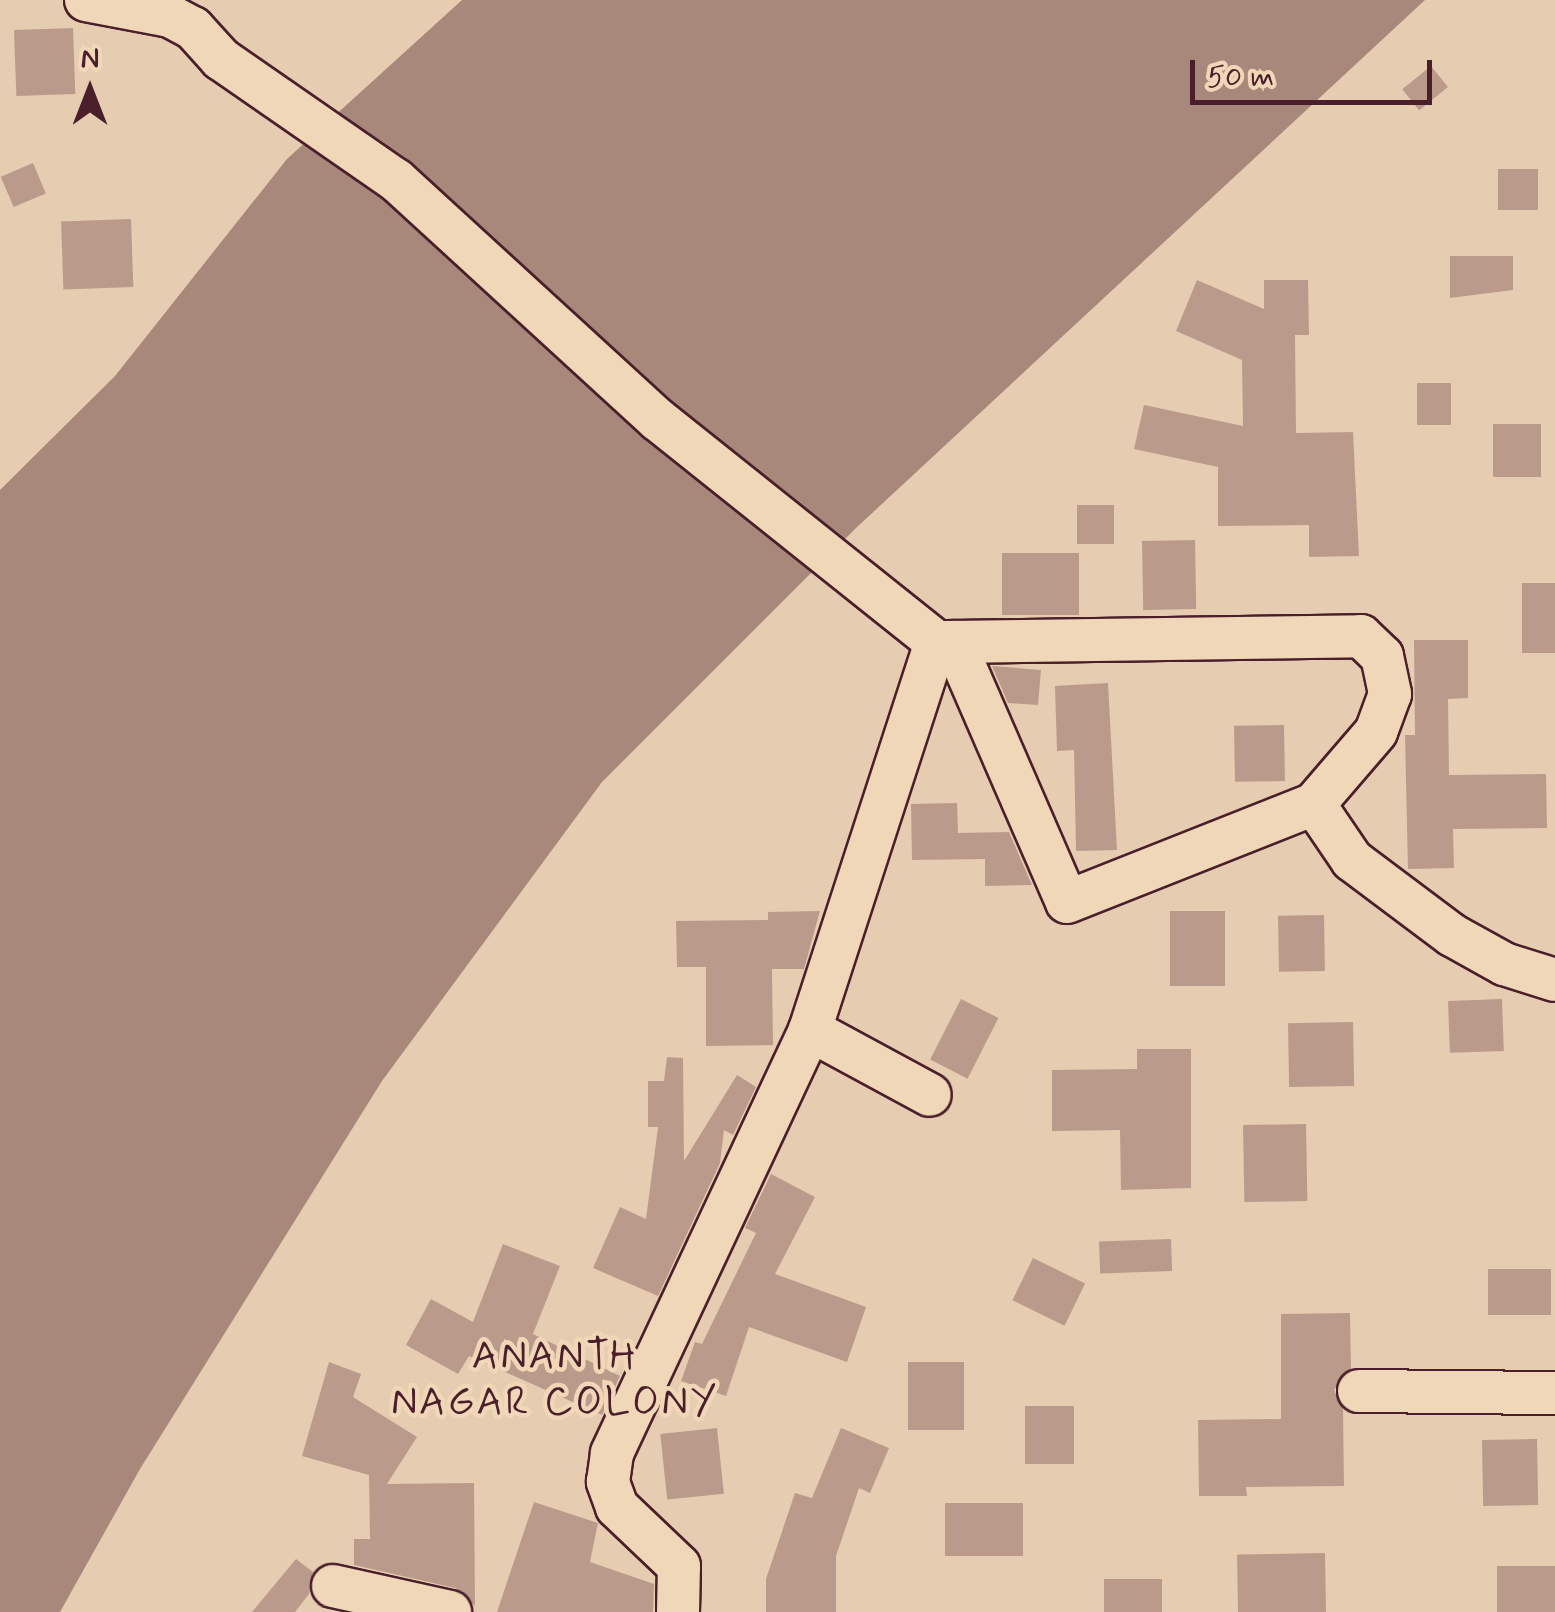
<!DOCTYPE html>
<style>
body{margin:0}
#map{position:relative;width:1555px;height:1612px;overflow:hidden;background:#e6ccb0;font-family:Mynerve,sans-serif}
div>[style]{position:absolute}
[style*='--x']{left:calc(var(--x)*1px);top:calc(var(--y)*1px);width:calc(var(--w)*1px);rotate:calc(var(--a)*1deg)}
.water>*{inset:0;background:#a8887b}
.building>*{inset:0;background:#ba9b8b;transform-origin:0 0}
.roads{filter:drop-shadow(2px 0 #4a1f2b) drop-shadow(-2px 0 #4a1f2b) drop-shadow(0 2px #4a1f2b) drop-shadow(0 -2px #4a1f2b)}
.minor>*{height:42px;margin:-21px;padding:0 21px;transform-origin:21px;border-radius:21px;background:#f0d7b8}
span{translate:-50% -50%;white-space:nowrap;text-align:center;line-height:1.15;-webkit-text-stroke:9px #f0d7b8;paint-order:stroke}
.neighbourhood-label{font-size:40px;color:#4a1f2b;letter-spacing:2.5px}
.north{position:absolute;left:40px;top:40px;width:100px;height:100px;-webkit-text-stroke:8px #f0d7b8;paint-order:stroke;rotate:0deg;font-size:28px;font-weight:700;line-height:40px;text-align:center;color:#4a1f2b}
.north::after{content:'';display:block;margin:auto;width:35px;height:45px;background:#4a1f2b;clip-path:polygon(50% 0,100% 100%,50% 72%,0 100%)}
.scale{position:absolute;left:1190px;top:60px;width:242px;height:45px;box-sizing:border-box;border:5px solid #4a1f2b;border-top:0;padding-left:12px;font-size:30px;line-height:35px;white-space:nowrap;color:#4a1f2b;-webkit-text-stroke:8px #f0d7b8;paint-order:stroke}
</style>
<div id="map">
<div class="water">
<i style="clip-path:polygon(462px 0,1425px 0,856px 528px,602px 782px,382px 1081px,140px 1469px,60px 1612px,0 1612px,0 490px,115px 376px,287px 159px)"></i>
</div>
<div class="building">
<i style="left:73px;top:28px;width:66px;height:59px;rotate:88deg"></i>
<i style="left:1431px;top:66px;width:27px;height:37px;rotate:51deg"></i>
<i style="left:33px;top:163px;width:33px;height:35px;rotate:67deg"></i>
<i style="left:1538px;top:169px;width:41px;height:40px;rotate:90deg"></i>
<i style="left:131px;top:219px;width:68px;height:70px;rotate:88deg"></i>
<i style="clip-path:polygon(1450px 256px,1513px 256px,1513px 290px,1450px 298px)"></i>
<i style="clip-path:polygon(1197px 280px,1264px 309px,1264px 280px,1308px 280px,1309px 335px,1295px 335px,1296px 433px,1353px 432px,1359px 556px,1309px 557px,1309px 525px,1218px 526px,1218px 467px,1134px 449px,1144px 405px,1243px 426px,1242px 360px,1176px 331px)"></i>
<i style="left:1417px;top:383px;width:34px;height:42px"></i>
<i style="left:1541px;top:424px;width:53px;height:48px;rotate:90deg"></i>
<i style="left:1077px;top:505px;width:37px;height:39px"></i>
<i style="left:1195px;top:540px;width:69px;height:53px;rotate:89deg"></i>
<i style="left:1079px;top:553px;width:62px;height:77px;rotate:90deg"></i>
<i style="left:1555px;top:583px;width:70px;height:33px;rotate:90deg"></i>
<i style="clip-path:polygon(1414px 640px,1468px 640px,1468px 698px,1448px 699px,1449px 775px,1546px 774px,1547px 828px,1453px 829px,1454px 868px,1408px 869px,1405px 735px,1415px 735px)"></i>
<i style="clip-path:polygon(992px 666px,1041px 670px,1038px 705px,1008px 703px)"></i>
<i style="clip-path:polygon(1108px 683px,1117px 850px,1076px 851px,1074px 750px,1057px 751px,1055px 686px)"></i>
<i style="left:1284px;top:725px;width:56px;height:50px;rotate:89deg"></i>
<i style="clip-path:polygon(957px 803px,958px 833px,1009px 832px,1032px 885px,985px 886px,985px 859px,912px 860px,911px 804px)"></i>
<i style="clip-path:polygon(820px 911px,804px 969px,772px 969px,773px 1045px,706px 1046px,706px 967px,677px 967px,676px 921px,768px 920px,768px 912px)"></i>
<i style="left:1170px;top:911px;width:55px;height:75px"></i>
<i style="left:1324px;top:915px;width:56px;height:46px;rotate:89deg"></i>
<i style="left:961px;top:999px;width:42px;height:68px;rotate:27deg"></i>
<i style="left:1502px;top:999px;width:52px;height:54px;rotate:88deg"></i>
<i style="left:1353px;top:1022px;width:64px;height:65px;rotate:89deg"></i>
<i style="clip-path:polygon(1137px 1049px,1191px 1049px,1191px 1188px,1121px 1190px,1120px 1130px,1052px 1131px,1052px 1070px,1137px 1069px)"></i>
<i style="clip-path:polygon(667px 1057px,683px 1058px,684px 1161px,737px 1075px,756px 1087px,733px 1135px,724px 1130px,720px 1163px,658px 1296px,593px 1268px,620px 1207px,646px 1219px,658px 1127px,648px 1127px,648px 1081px,664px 1081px)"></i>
<i style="left:1306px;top:1124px;width:77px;height:63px;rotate:89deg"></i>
<i style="clip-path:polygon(771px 1174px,815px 1197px,775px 1274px,866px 1307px,847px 1362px,749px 1327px,726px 1396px,681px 1381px,695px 1342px,702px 1344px,756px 1233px,745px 1228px)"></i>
<i style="left:1171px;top:1239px;width:32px;height:72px;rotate:88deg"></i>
<i style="clip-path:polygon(503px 1244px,560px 1266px,533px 1334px,620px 1376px,602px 1415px,469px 1356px,458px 1374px,406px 1345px,431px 1299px,473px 1322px)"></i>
<i style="left:1033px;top:1258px;width:58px;height:47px;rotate:26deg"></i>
<i style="left:1488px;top:1269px;width:63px;height:46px"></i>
<i style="clip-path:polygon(1350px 1313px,1351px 1368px,1334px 1390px,1343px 1409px,1344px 1486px,1246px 1487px,1247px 1496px,1199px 1496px,1198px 1420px,1281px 1419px,1281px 1314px)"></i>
<i style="clip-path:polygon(329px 1362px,361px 1374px,353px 1397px,417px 1437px,387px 1484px,474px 1483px,475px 1606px,455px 1588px,354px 1565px,354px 1539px,370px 1539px,369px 1475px,302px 1456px)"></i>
<i style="left:908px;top:1362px;width:56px;height:68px"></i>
<i style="left:1025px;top:1406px;width:49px;height:58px"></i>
<i style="left:717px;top:1428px;width:66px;height:57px;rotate:84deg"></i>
<i style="clip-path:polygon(841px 1428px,889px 1448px,870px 1493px,859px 1488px,836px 1556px,836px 1612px,766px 1612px,766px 1579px,795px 1493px,812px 1498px)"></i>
<i style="left:1537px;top:1439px;width:66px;height:55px;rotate:89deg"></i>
<i style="clip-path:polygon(534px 1502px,598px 1523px,590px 1562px,654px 1584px,653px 1612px,497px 1612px)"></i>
<i style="left:1023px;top:1503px;width:53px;height:78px;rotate:90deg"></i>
<i style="left:1325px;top:1553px;width:59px;height:88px;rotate:89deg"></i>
<i style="clip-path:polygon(296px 1559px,313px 1572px,309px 1594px,295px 1612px,252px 1612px)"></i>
<i style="left:1555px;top:1566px;width:46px;height:58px;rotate:90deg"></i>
<i style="left:1162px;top:1579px;width:33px;height:58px;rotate:90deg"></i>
</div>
<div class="roads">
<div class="minor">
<i style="--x:86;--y:0;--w:86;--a:10.8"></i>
<i style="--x:170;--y:16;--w:26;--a:28"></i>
<i style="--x:193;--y:28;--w:42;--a:47.9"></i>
<i style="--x:221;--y:59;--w:213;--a:34.7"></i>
<i style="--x:396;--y:180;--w:354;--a:42.5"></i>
<i style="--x:657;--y:419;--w:357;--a:38.6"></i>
<i style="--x:936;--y:642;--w:18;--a:0"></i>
<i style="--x:954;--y:642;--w:283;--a:66.5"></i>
<i style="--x:1067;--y:902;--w:266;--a:-21.6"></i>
<i style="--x:1314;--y:804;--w:68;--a:55.8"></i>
<i style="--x:1352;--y:860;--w:125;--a:36.9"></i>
<i style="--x:1452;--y:935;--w:60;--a:29.1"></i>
<i style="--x:1504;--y:964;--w:53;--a:17.4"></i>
<i style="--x:954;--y:642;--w:407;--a:-0.8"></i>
<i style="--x:1361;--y:636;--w:29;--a:44"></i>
<i style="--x:1382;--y:656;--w:39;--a:78"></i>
<i style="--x:1390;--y:694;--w:40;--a:110.2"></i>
<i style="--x:1376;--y:732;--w:95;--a:130.7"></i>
<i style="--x:810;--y:1030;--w:136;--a:28.4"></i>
<i style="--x:1359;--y:1391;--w:196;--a:0.6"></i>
<i style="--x:333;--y:1586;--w:120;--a:12.5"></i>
<i style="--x:678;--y:1612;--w:46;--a:-88.8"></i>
<i style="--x:679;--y:1566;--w:86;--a:-136.4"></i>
<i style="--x:617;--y:1507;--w:27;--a:-110"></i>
<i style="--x:608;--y:1482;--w:29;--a:-82"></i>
<i style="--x:612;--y:1453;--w:467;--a:-64.9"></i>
<i style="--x:810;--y:1030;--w:408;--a:-72"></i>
</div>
</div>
<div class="neighbourhood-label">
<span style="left:555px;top:1380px">ANANTH<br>NAGAR COLONY</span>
</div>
<div class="north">N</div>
<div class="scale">50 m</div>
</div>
